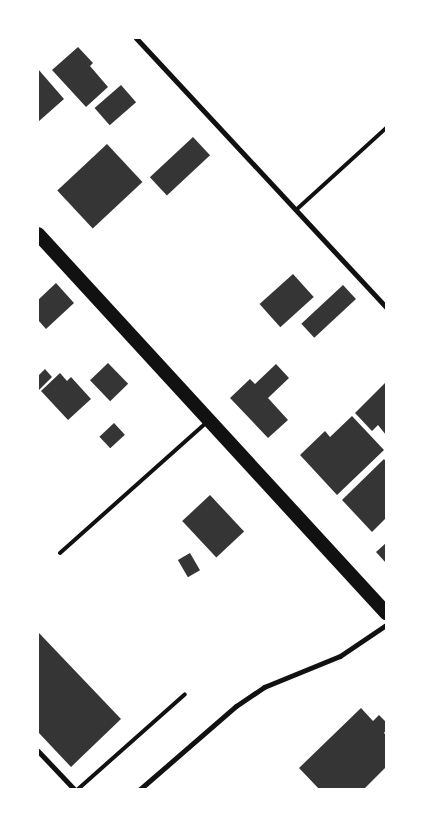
<!DOCTYPE html>
<style>
body{margin:0}
#map{position:relative;width:424px;height:827px;overflow:hidden;background:#fff;font-family:"Golos Text",sans-serif}
div>[style]{position:absolute}
[style*='--x']{left:calc(var(--x)*1px);top:calc(var(--y)*1px);width:calc(var(--w)*1px);rotate:calc(var(--a)*1deg)}
.building>*{inset:0;background:#353535;transform-origin:0 0}
.service>*{height:4px;margin:-2px;padding:0 2px;transform-origin:2px;border-radius:2px;background:#111}
.minor>*{height:5px;margin:-2.5px;padding:0 2.5px;transform-origin:2.5px;border-radius:2.5px;background:#111}
.trunk>*{height:14px;margin:-7px;padding:0 7px;transform-origin:7px;border-radius:7px;background:#111}
span{translate:-50% -50%;white-space:nowrap;text-align:center;line-height:1.15;-webkit-text-stroke:4px #fff;paint-order:stroke}
.frame{position:absolute;inset:0;border:39px solid #fff;pointer-events:none}
</style>
<div id="map">
<div class="building">
<i style="clip-path:polygon(78px 47px,93px 63px,90px 66px,108px 87px,86px 107px,52px 70px)"></i>
<i style="clip-path:polygon(38px 69px,64px 99px,38px 122px)"></i>
<i style="left:121px;top:85px;width:23px;height:35px;rotate:49deg"></i>
<i style="left:193px;top:137px;width:25px;height:59px;rotate:47deg"></i>
<i style="left:107px;top:144px;width:52px;height:68px;rotate:47deg"></i>
<i style="left:293px;top:274px;width:31px;height:45px;rotate:48deg"></i>
<i style="clip-path:polygon(56px 283px,74px 303px,46px 329px,38px 320px,38px 300px)"></i>
<i style="left:343px;top:285px;width:19px;height:57px;rotate:47deg"></i>
<i style="left:108px;top:363px;width:29px;height:25px;rotate:46deg"></i>
<i style="clip-path:polygon(276px 364px,289px 378px,268px 398px,288px 420px,268px 438px,230px 398px,250px 379px,255px 384px)"></i>
<i style="clip-path:polygon(45px 369px,52px 377px,38px 391px,38px 376px)"></i>
<i style="clip-path:polygon(60px 373px,67px 381px,71px 377px,91px 399px,68px 420px,41px 391px)"></i>
<i style="clip-path:polygon(386px 382px,386px 435px,378px 425px,372px 431px,355px 413px)"></i>
<i style="clip-path:polygon(352px 416px,384px 450px,337px 495px,300px 455px,325px 431px,330px 437px)"></i>
<i style="left:114px;top:423px;width:16px;height:20px;rotate:47deg"></i>
<i style="clip-path:polygon(384px 459px,386px 462px,386px 518px,372px 532px,342px 500px)"></i>
<i style="left:210px;top:495px;width:50px;height:38px;rotate:47deg"></i>
<i style="clip-path:polygon(386px 543px,386px 563px,376px 552px)"></i>
<i style="left:190px;top:553px;width:20px;height:14px;rotate:60deg"></i>
<i style="clip-path:polygon(39px 633px,121px 719px,71px 767px,38px 732px,38px 634px)"></i>
<i style="clip-path:polygon(361px 708px,373px 721px,379px 715px,386px 722px,386px 730px,384px 733px,386px 735px,386px 767px,363px 790px,320px 790px,299px 768px)"></i>
</div>
<div class="service">
<i style="--x:296;--y:210;--w:122;--a:-42.3"></i>
<i style="--x:60;--y:553;--w:195;--a:-41.7"></i>
<i style="--x:77;--y:790;--w:144;--a:-41.6"></i>
</div>
<div class="minor">
<i style="--x:136;--y:38;--w:367;--a:47.1"></i>
<i style="--x:38;--y:751;--w:54;--a:46.5"></i>
<i style="--x:139;--y:790;--w:128;--a:-40.9"></i>
<i style="--x:236;--y:706;--w:34;--a:-34"></i>
<i style="--x:264;--y:687;--w:82;--a:-22.2"></i>
<i style="--x:340;--y:656;--w:55;--a:-34"></i>
</div>
<div class="trunk">
<i style="--x:38;--y:234;--w:515;--a:47.44"></i>
</div>
<div class="frame"></div>
</div>
